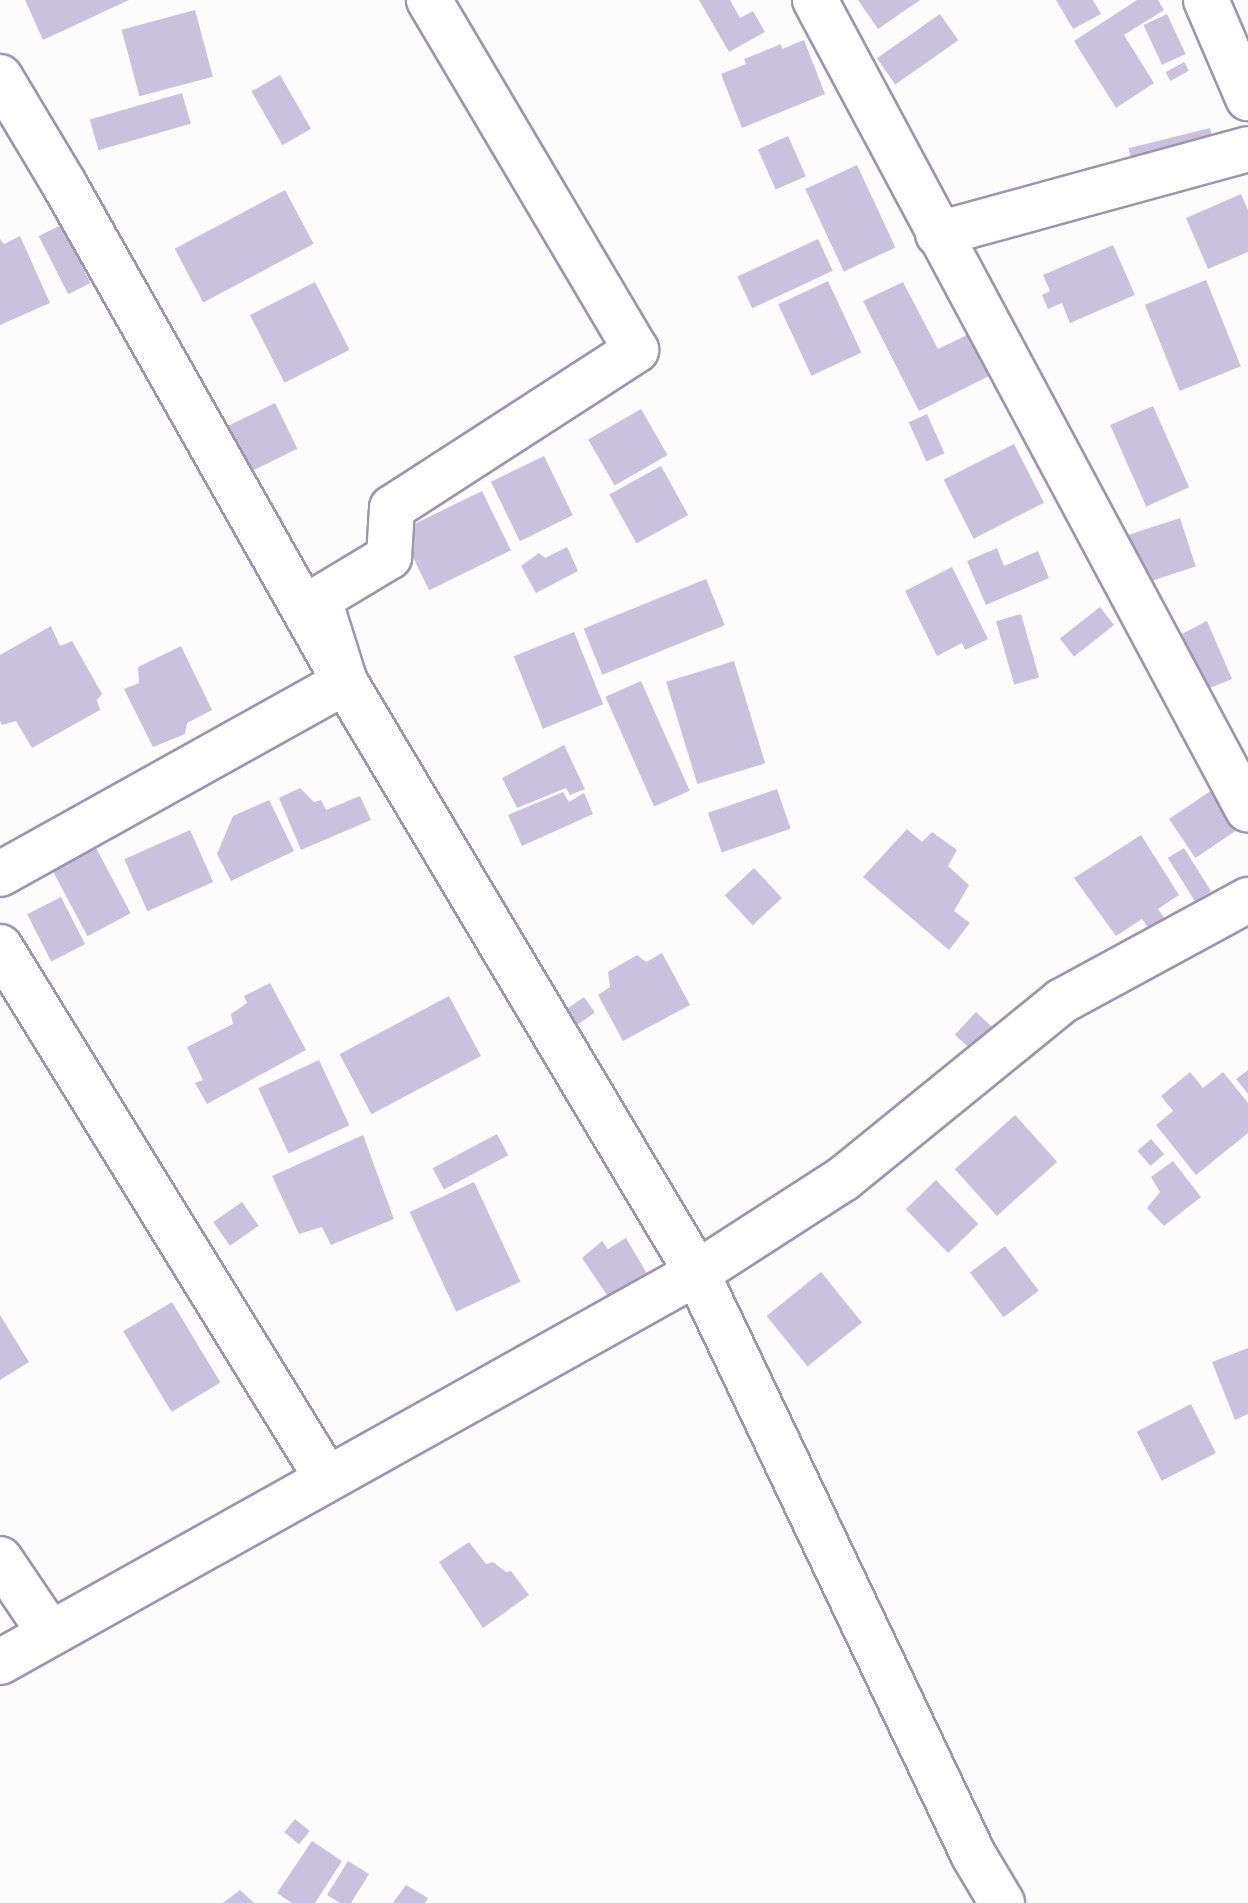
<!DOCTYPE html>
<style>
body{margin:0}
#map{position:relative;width:1248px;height:1903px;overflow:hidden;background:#fcfcfc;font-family:Jost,sans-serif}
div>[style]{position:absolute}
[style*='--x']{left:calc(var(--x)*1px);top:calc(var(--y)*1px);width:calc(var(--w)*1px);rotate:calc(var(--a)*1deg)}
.building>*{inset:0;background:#cac1de;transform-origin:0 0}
.roads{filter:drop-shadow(2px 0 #9d94af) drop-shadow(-2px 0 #9d94af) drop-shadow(0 2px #9d94af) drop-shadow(0 -2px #9d94af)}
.street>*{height:44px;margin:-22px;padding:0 22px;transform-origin:22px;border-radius:22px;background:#fff}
span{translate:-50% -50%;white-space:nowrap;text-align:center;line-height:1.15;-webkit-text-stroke:8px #fcfcfc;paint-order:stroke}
</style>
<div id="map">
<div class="building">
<i style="clip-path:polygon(25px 0,129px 0,43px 40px)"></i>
<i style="clip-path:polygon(699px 0,730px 0,740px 18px,753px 11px,765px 32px,729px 52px)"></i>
<i style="clip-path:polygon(858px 0,920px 0,878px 29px)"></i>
<i style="clip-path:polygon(1056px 0,1093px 0,1101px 14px,1073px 29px)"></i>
<i style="clip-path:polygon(1137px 0,1158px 0,1164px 10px,1124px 35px,1154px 83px,1116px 108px,1074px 41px)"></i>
<i style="left:195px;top:10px;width:69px;height:76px;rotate:75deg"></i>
<i style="left:940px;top:14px;width:32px;height:77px;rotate:55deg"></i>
<i style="left:1167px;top:14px;width:44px;height:26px;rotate:65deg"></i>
<i style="clip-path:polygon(804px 40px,825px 94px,742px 128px,721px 74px,746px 64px,744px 59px,781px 44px,782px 49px)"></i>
<i style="left:1184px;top:62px;width:10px;height:21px;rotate:61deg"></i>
<i style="left:280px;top:75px;width:62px;height:33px;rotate:60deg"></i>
<i style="left:182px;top:93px;width:32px;height:96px;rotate:74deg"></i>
<i style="left:1210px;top:128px;width:16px;height:84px;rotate:76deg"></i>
<i style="left:788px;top:136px;width:44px;height:33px;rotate:66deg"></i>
<i style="left:857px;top:165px;width:91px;height:57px;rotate:65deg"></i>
<i style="left:285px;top:190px;width:61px;height:125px;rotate:62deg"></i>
<i style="clip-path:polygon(1241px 194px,1248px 210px,1248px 252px,1208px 269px,1186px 218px)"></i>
<i style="left:61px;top:225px;width:65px;height:25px;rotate:63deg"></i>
<i style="clip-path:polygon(20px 236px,50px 303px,0 325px,0 239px,4px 244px)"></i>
<i style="left:818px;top:239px;width:35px;height:89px;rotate:65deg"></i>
<i style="clip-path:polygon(1113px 245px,1135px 295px,1070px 323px,1062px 303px,1048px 309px,1042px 295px,1050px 291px,1043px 275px)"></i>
<i style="left:1206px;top:280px;width:93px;height:66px;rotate:68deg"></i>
<i style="left:828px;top:281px;width:79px;height:55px;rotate:65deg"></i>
<i style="left:315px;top:282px;width:76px;height:73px;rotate:63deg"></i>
<i style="clip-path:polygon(903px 282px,938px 349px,971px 333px,991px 375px,919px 411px,863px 301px)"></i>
<i style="left:275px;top:403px;width:51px;height:55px;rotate:64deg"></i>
<i style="left:1153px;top:406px;width:89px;height:47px;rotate:66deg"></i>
<i style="left:641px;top:409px;width:53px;height:61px;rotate:60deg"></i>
<i style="left:927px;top:414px;width:43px;height:20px;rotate:66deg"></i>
<i style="left:1014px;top:444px;width:66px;height:79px;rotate:63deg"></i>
<i style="left:544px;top:456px;width:66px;height:59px;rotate:64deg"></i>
<i style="left:661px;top:466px;width:56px;height:59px;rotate:61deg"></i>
<i style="left:482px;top:491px;width:66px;height:91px;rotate:64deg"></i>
<i style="left:1180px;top:518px;width:51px;height:62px;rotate:72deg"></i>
<i style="clip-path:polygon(567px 547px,578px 571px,536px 593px,521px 566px,539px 553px,545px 558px)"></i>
<i style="clip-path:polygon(997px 548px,1004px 566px,1038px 551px,1049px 578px,986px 605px,967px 561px)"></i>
<i style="clip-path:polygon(952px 567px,988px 639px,965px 650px,962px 643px,937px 656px,905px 591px)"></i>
<i style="left:706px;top:579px;width:50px;height:132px;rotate:68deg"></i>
<i style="left:1100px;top:607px;width:23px;height:51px;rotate:52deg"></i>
<i style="left:1021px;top:614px;width:66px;height:26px;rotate:74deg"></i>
<i style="clip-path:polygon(1207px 621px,1232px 679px,1210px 688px,1170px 640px)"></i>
<i style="clip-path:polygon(51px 626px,60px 646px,72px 641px,102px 694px,97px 700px,100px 710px,32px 748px,16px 721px,2px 725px,0 721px,0 655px)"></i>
<i style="left:574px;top:632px;width:78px;height:65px;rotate:68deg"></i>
<i style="clip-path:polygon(181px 646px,212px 710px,187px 723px,185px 734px,153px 747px,124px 689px,139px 683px,138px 667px)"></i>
<i style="left:734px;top:661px;width:107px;height:71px;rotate:73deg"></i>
<i style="left:641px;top:681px;width:120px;height:39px;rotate:66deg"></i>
<i style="clip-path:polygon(564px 745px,585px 789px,570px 795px,566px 788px,517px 808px,502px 778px)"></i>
<i style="left:1218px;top:786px;width:47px;height:59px;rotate:56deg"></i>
<i style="clip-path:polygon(300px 788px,314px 802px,321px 800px,326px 810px,360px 796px,371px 820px,301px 850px,279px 798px)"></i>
<i style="left:777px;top:789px;width:42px;height:73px;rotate:71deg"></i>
<i style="clip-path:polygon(563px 792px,569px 802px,584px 793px,593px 814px,522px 846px,508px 815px)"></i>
<i style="clip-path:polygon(269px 800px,294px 851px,231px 881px,217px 854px,233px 816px)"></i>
<i style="clip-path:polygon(907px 829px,922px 842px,932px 832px,957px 850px,948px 866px,969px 885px,954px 911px,970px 923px,949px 950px,863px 877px)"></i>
<i style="left:190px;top:830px;width:57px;height:72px;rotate:66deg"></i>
<i style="clip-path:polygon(1141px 835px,1179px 895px,1158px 909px,1165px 919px,1149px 929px,1142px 919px,1116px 936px,1074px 878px)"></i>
<i style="left:96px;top:848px;width:74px;height:49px;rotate:62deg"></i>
<i style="left:1184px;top:848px;width:51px;height:19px;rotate:58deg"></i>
<i style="left:754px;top:868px;width:41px;height:40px;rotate:47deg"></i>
<i style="left:61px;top:897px;width:53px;height:38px;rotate:63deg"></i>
<i style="clip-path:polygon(662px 953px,690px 1005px,623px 1041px,598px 995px,610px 987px,608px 972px,637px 955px,646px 962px)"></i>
<i style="clip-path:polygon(270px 983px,306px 1050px,207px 1104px,195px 1083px,203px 1080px,187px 1047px,233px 1024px,231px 1014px,247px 1003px,244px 996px)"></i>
<i style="left:449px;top:996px;width:68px;height:124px;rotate:62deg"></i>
<i style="left:584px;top:997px;width:19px;height:26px;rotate:55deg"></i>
<i style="left:976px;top:1012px;width:21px;height:31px;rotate:43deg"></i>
<i style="left:319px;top:1060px;width:72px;height:67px;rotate:65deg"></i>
<i style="clip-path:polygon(1248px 1070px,1248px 1094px,1236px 1079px)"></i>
<i style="clip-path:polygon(1190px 1072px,1203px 1088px,1223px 1072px,1248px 1103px,1248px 1133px,1196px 1175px,1156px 1125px,1173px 1111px,1161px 1096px)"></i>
<i style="left:1015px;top:1115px;width:63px;height:81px;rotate:48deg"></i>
<i style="left:497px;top:1134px;width:24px;height:73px;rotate:62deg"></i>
<i style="clip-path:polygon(363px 1135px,394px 1219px,331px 1245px,322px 1227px,299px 1234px,272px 1176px)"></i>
<i style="left:1151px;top:1139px;width:20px;height:18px;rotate:49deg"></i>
<i style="clip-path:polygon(1173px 1161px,1201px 1197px,1164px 1226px,1147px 1208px,1160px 1192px,1151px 1177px)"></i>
<i style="left:936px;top:1180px;width:61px;height:42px;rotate:46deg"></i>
<i style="left:474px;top:1182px;width:110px;height:71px;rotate:65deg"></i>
<i style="left:242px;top:1202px;width:29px;height:35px;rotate:55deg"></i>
<i style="clip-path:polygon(626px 1238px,652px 1282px,613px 1304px,582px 1258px,602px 1241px,608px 1249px)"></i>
<i style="left:1005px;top:1246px;width:56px;height:44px;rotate:53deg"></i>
<i style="left:821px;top:1272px;width:65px;height:70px;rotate:51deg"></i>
<i style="left:172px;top:1302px;width:94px;height:57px;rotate:59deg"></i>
<i style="clip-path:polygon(0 1315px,29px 1362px,0 1380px)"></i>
<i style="clip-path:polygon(1248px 1348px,1248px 1414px,1235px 1420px,1212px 1362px)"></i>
<i style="left:1191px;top:1404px;width:55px;height:61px;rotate:63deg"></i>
<i style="clip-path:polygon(469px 1542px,486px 1564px,493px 1562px,506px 1572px,511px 1571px,529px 1595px,483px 1628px,439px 1562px)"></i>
<i style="left:295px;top:1819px;width:19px;height:17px;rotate:39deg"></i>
<i style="clip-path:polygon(312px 1841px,342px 1861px,315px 1903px,292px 1903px,277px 1893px)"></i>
<i style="clip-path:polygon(348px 1861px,369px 1874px,351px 1903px,340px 1903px,327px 1895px)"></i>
<i style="clip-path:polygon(406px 1885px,428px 1898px,425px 1903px,393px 1903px)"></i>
<i style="clip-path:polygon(240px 1890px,254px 1903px,223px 1903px)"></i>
</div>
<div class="roads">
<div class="street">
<i style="--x:815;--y:0;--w:918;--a:61.87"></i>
<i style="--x:1206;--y:0;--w:107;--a:66.8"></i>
<i style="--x:0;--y:77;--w:125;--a:59.1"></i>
<i style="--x:64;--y:184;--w:572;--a:60.57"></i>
<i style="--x:345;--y:682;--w:688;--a:59.22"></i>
<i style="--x:697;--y:1273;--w:645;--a:64.59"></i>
<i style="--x:974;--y:1856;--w:55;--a:59.2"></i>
<i style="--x:938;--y:234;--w:321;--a:-15.3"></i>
<i style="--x:0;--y:874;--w:395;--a:-29.1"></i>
<i style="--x:345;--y:682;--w:87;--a:-107.4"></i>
<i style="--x:319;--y:599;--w:82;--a:-31"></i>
<i style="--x:389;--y:557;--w:49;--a:-86.5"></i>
<i style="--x:392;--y:508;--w:291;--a:-32.9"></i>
<i style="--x:636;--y:350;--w:407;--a:-120.6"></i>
<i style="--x:0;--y:947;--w:622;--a:58.4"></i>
<i style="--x:0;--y:1559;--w:89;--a:56"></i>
<i style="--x:0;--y:1662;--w:798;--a:-29.17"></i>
<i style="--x:697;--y:1273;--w:174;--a:-32.8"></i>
<i style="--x:843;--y:1179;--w:282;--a:-39.1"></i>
<i style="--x:1062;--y:1001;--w:212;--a:-28.5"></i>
</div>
</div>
</div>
